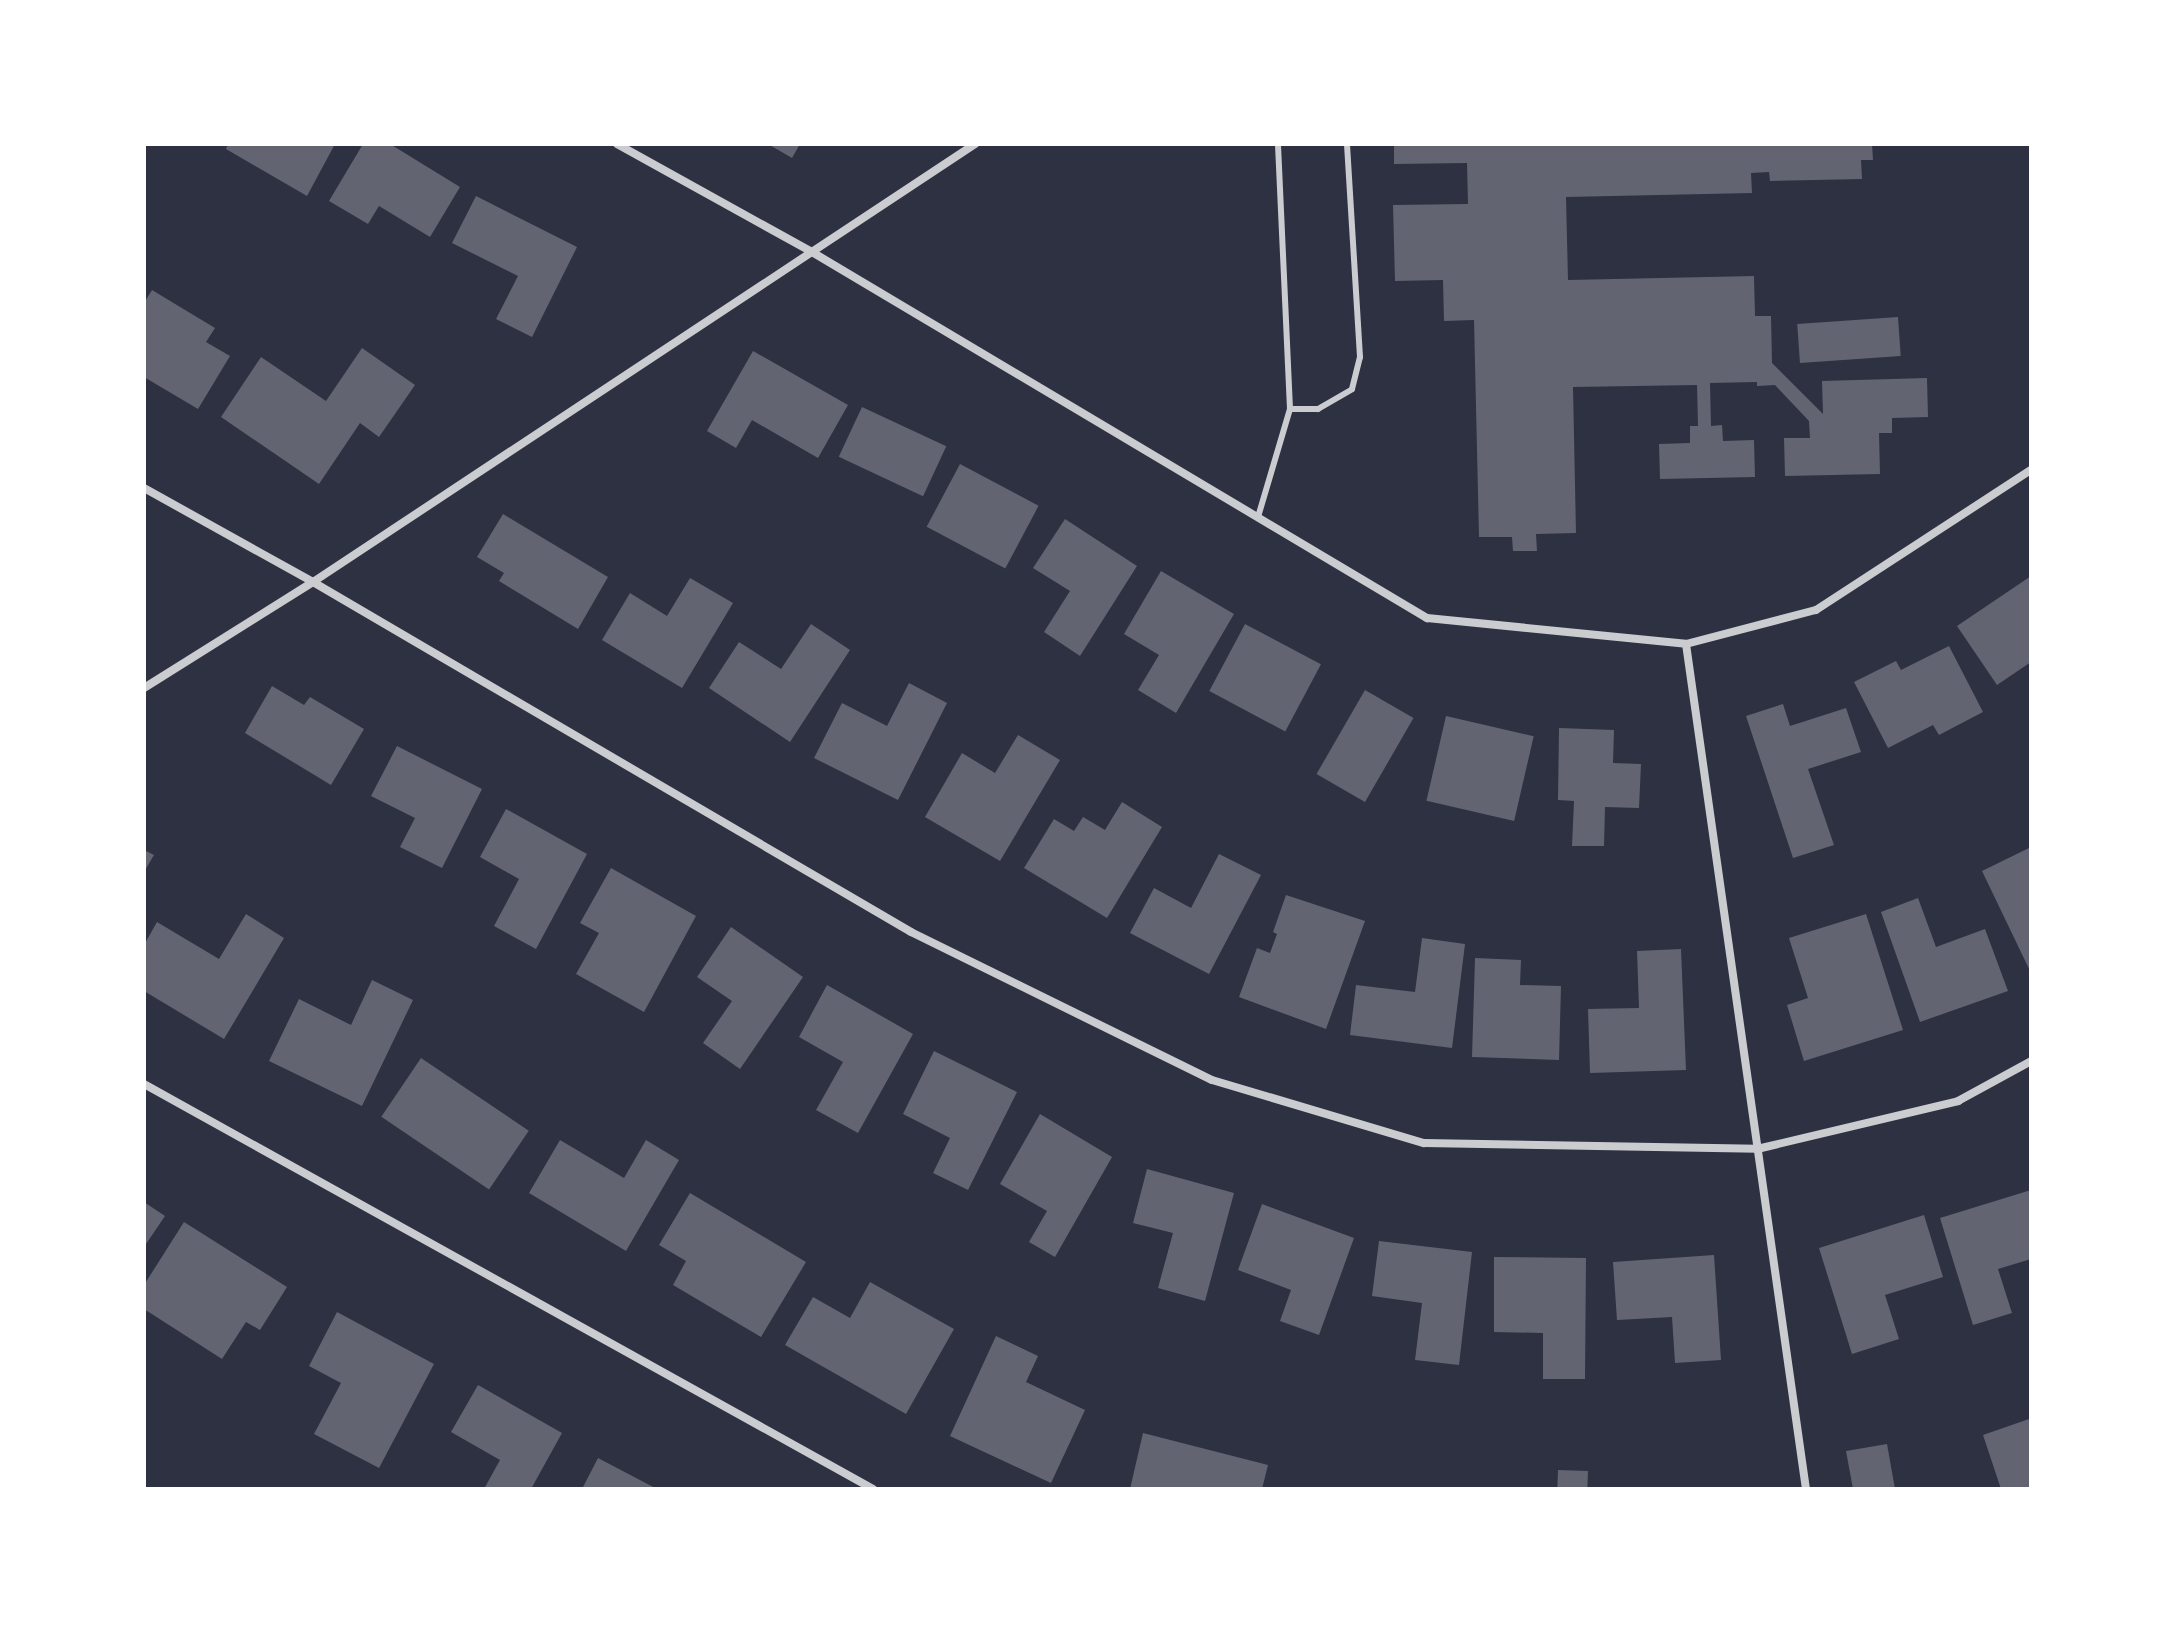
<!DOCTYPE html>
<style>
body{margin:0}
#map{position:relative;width:2175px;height:1633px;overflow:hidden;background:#2d3142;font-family:Helvetica,sans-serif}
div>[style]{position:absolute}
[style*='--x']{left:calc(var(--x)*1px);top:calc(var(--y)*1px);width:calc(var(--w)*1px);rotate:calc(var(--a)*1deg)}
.building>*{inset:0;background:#626471;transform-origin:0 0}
.service>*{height:6px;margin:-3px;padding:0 3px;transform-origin:3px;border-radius:3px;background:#caccd0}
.minor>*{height:8px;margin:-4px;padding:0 4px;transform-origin:4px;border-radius:4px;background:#caccd0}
span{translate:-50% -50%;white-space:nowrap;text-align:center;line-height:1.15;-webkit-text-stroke:8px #fff;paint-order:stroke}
.frame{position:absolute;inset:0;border:146px solid #fff;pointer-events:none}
</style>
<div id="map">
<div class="building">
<i style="clip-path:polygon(228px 144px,335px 144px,307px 196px,226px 149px)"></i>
<i style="clip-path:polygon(363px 144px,390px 144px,460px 187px,430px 237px,379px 206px,368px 224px,329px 201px)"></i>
<i style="clip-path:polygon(768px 144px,800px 144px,792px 158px)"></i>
<i style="clip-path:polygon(1394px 144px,1872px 144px,1873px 160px,1861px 160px,1862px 179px,1770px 181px,1769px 172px,1751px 173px,1752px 193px,1566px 197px,1568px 280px,1754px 276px,1755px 316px,1771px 316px,1772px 363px,1823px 414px,1822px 381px,1927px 378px,1928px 417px,1892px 418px,1892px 433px,1879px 433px,1880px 474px,1785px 476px,1784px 438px,1810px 438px,1809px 421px,1775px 385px,1757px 386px,1757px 382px,1710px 383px,1711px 426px,1722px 425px,1723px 441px,1754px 440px,1755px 477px,1660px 479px,1659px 444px,1690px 443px,1690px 426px,1698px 426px,1697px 385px,1573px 387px,1576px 533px,1536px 534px,1537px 551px,1513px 551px,1512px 537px,1479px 537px,1474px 320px,1444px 321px,1443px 280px,1395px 281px,1393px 205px,1468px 204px,1467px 163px,1394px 164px)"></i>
<i style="clip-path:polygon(476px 196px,577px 247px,532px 337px,496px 319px,518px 276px,452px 243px)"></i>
<i style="clip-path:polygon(152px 290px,215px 328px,206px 342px,230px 356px,198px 409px,144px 377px,144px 303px)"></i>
<i style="left:1898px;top:317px;width:39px;height:101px;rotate:86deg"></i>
<i style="clip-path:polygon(362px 348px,415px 385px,379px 437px,360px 423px,319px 484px,221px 417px,261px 357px,326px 401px)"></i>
<i style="clip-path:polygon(753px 351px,848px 405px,818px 458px,752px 420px,736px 448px,707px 431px)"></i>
<i style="left:862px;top:407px;width:93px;height:55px;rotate:25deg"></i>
<i style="left:960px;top:464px;width:89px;height:71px;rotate:28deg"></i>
<i style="clip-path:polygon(503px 514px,608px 577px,578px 629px,499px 581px,504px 573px,477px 557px)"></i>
<i style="clip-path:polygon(1065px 519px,1137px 566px,1080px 656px,1044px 632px,1070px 591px,1033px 568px)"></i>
<i style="clip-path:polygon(1161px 571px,1234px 614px,1176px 713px,1138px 690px,1159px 655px,1124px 634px)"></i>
<i style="clip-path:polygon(2031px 576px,2031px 662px,1997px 685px,1957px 626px)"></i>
<i style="clip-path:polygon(690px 578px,733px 603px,682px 688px,602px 640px,630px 593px,667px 616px)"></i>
<i style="clip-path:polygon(811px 624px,850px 650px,790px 742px,709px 688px,739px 642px,781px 669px)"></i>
<i style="left:1245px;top:624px;width:86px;height:76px;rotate:28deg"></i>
<i style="clip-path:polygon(1949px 646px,1983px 712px,1939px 735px,1933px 725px,1888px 748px,1854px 682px,1896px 661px,1901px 670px)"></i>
<i style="clip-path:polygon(909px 683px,947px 703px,898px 800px,814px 758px,842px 703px,887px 726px)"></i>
<i style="clip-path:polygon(272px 686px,304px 705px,310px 697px,364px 729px,331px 785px,245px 733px)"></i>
<i style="left:1365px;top:690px;width:56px;height:97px;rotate:30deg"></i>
<i style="clip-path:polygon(1783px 704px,1790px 726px,1846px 708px,1861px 752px,1808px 769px,1834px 845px,1793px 858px,1746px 716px)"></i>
<i style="left:1446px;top:716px;width:90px;height:87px;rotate:13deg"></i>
<i style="clip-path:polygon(1559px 728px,1614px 730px,1613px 763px,1641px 764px,1639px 808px,1605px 807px,1604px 846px,1572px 846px,1574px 801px,1558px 800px)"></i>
<i style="clip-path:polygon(1018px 735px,1060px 760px,1000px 861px,925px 817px,962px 753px,995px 773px)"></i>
<i style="clip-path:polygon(397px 746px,482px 789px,442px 868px,400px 847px,415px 818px,371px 796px)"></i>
<i style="clip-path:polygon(1122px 802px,1162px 827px,1107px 918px,1024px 868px,1054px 819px,1074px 831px,1083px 817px,1105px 830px)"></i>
<i style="clip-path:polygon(506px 809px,587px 854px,536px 949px,494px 926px,519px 879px,480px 857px)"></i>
<i style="clip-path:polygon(2031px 847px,2031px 973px,1982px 871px)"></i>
<i style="clip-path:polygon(144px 850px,154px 855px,144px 872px)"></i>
<i style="clip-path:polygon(1219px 854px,1261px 875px,1209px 974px,1130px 933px,1154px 888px,1191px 908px)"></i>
<i style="clip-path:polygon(611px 868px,696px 916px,644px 1012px,576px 974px,599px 933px,580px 923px)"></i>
<i style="clip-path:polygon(1286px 895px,1365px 921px,1326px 1029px,1239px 997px,1257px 948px,1270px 953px,1277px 934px,1273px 932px)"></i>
<i style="clip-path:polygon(1918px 898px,1936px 947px,1985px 929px,2008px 991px,1920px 1022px,1881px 912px)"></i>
<i style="clip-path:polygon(246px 914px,284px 938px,224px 1039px,144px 991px,144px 945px,157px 922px,219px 959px)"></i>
<i style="clip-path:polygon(1866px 914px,1903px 1030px,1804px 1061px,1787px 1005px,1808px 998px,1789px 938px)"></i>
<i style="clip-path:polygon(731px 927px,803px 977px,740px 1069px,703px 1043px,732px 1001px,697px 977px)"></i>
<i style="clip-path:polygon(1422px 938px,1465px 944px,1452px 1048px,1350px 1035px,1356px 985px,1415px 992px)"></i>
<i style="clip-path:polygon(1681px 949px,1686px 1070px,1590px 1073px,1588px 1009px,1639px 1008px,1637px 951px)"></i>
<i style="clip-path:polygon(1475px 958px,1521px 960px,1520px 985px,1561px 986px,1559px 1060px,1472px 1057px)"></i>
<i style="clip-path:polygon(372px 980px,413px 1000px,362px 1106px,269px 1061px,299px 999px,351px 1025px)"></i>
<i style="clip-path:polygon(827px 985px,913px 1034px,858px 1133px,816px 1110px,843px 1062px,799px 1037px)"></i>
<i style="clip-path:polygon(934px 1051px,1017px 1092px,968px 1190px,933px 1173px,950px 1138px,903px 1114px)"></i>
<i style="left:421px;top:1058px;width:130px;height:71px;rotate:34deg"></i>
<i style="clip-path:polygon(1040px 1114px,1112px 1157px,1055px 1257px,1029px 1242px,1047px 1211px,1000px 1184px)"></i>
<i style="clip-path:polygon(560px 1140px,624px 1178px,646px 1140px,679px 1160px,626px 1251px,529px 1193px)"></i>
<i style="clip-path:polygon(1147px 1169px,1234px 1193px,1205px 1301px,1158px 1288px,1173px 1233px,1133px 1223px)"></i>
<i style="clip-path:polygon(2031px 1190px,2031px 1259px,1998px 1269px,2012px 1313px,1973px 1325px,1940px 1218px)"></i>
<i style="clip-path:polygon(690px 1193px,806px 1262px,761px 1337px,673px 1285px,686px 1261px,659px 1245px)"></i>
<i style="clip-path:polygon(144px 1202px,165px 1216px,144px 1247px)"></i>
<i style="clip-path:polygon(1262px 1204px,1354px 1238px,1319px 1335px,1280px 1321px,1291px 1290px,1238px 1270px)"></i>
<i style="clip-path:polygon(1924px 1215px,1943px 1277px,1885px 1295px,1899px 1339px,1852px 1354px,1819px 1248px)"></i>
<i style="clip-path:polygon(184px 1222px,287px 1287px,260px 1330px,246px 1322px,222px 1359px,144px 1309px,144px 1285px)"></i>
<i style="clip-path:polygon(1379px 1241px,1472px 1252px,1459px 1365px,1415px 1360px,1422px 1303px,1372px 1296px)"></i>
<i style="clip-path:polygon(1714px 1255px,1721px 1360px,1675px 1363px,1672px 1317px,1617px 1320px,1613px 1262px)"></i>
<i style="clip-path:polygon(1494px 1257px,1586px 1258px,1585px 1379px,1543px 1379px,1543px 1333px,1494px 1332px)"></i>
<i style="clip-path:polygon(870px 1282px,954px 1329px,906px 1414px,785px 1345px,813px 1297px,850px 1318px)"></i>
<i style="clip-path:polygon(337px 1312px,434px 1364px,379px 1468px,314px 1434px,341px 1383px,309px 1366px)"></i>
<i style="clip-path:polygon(996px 1336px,1038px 1356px,1026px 1382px,1085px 1410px,1051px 1483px,950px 1436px)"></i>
<i style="clip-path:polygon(478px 1385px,562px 1433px,531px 1489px,484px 1489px,500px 1460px,451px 1432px)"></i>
<i style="clip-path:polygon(2029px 1419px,2031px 1489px,2001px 1489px,1983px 1435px)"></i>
<i style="clip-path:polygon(1143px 1433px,1268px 1465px,1262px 1489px,1130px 1489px)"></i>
<i style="clip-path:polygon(1887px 1444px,1895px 1489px,1853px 1489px,1846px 1451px)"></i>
<i style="clip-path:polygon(598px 1458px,657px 1489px,582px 1489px)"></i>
<i style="left:1558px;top:1470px;width:30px;height:19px;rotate:2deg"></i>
</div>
<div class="service">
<i style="--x:1290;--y:409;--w:28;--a:0"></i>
<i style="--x:1318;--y:409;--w:39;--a:-30"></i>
<i style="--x:1352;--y:389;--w:33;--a:-76"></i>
<i style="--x:1360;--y:357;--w:213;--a:-93.5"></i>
<i style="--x:1258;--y:517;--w:113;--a:-73.5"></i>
<i style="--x:1290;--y:409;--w:265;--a:-92.6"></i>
</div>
<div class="minor">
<i style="--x:617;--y:144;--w:223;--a:29"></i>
<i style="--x:812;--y:252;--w:716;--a:30.76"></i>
<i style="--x:1427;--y:618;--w:260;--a:5.7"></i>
<i style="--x:1686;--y:644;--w:134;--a:-14.7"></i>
<i style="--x:1816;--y:610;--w:257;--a:-33.1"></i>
<i style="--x:144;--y:488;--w:193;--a:29.1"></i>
<i style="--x:313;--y:582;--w:693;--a:30.34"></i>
<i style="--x:911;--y:932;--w:335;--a:26.2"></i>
<i style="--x:1212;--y:1080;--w:221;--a:16.6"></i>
<i style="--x:1424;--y:1143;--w:333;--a:1"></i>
<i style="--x:1757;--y:1149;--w:207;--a:-13.4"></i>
<i style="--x:1958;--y:1101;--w:83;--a:-28.7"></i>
<i style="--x:1686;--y:644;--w:853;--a:81.92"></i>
<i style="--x:144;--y:688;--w:199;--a:-32.1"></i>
<i style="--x:313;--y:582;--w:794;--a:-33.49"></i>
<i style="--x:144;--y:1084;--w:834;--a:29.05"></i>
</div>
<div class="frame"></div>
</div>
